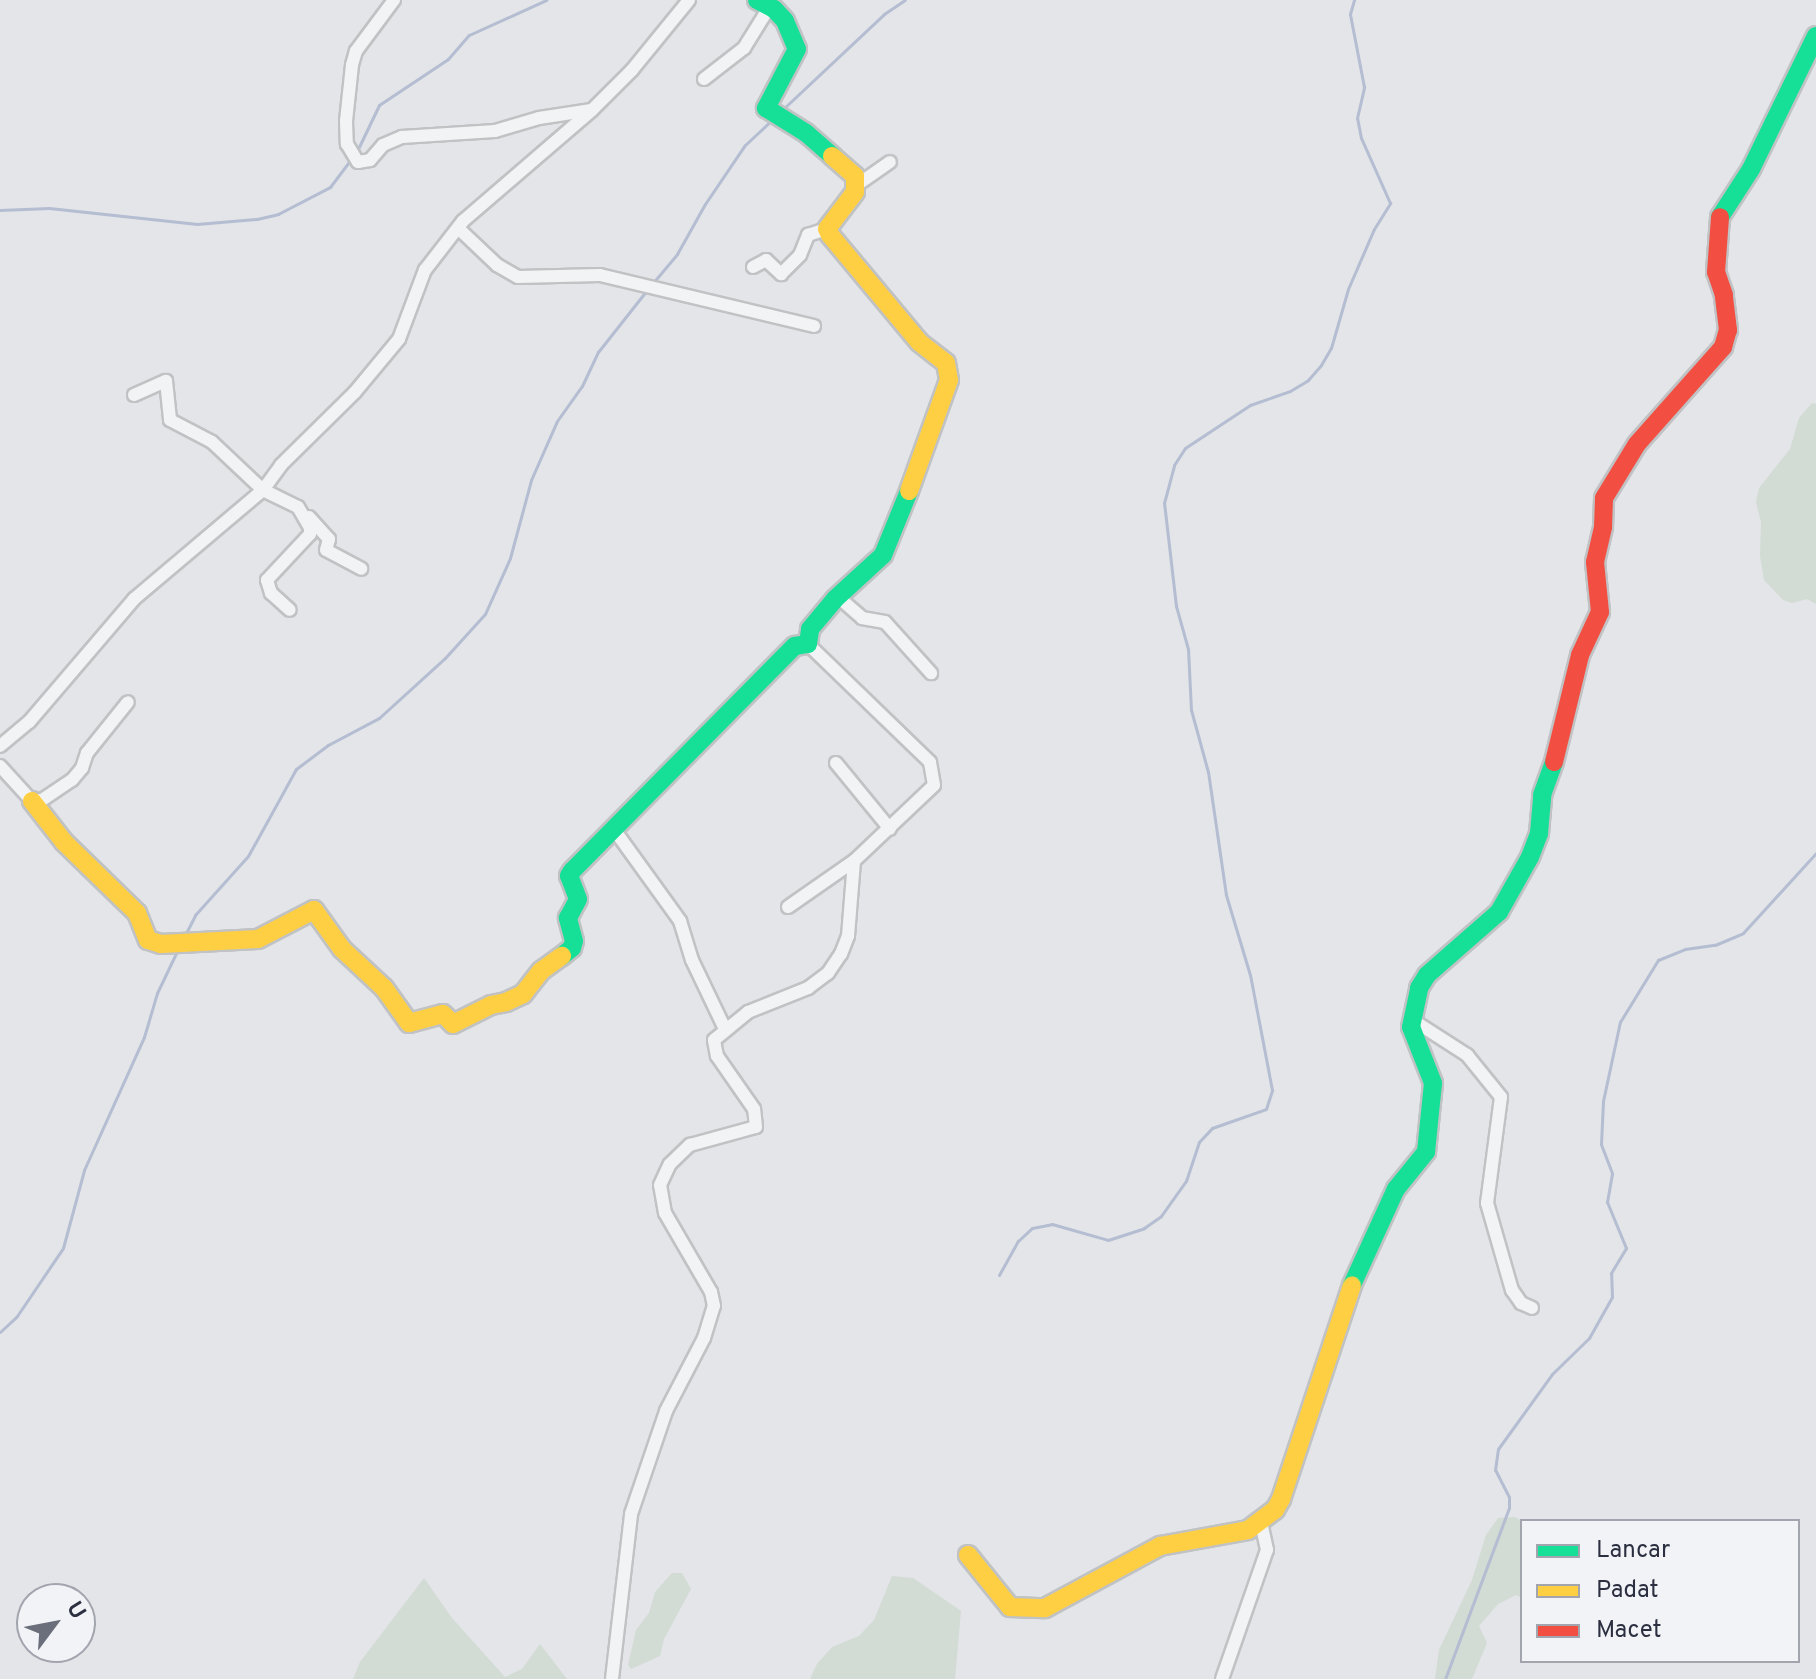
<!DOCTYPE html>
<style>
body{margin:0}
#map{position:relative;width:1816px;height:1679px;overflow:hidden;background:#e3e5e8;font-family:Overpass,sans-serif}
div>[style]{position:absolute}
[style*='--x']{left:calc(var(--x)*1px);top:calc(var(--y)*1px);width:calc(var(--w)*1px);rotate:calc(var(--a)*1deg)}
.green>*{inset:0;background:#d2dbd4}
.stream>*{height:3px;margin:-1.5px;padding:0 1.5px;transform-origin:1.5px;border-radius:1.5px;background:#b4bdd1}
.roads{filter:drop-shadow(2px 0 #c0c2c4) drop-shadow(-2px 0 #c0c2c4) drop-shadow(0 2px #c0c2c4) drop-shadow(0 -2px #c0c2c4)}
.street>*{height:12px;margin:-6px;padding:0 6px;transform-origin:6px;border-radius:6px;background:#f2f3f5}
.fast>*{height:18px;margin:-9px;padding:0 9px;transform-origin:9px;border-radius:9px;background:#16e098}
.slow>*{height:18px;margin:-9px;padding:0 9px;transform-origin:9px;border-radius:9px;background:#ffcf43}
.jam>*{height:18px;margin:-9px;padding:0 9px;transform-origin:9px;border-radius:9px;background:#f24e42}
span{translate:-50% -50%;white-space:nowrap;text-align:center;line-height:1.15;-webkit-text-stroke:8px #f2f3f7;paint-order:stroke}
.legend{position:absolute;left:1520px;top:1519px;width:280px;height:144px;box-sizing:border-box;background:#f2f3f7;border:2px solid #a2a5ae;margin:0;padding:10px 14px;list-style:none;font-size:24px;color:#2b2f40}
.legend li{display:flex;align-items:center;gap:16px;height:40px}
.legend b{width:40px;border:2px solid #a2a5ae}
.north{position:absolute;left:16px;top:1583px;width:80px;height:80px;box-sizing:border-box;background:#f2f3f7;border:2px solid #a2a5ae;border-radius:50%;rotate:58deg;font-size:22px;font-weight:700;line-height:32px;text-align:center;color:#2b2f40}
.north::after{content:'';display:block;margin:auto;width:28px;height:36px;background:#6b6f7b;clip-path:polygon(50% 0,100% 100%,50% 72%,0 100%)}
</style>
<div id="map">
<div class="green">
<i style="clip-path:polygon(1812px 403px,1816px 404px,1816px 604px,1807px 599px,1792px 603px,1783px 600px,1764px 580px,1760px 556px,1761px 522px,1756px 502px,1759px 488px,1790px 449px,1799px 418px)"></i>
<i style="clip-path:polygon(1515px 1517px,1522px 1521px,1522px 1598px,1516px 1595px,1498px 1604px,1479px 1626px,1487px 1643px,1472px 1679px,1435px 1679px,1439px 1650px,1472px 1580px,1486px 1535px,1498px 1518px)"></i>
<i style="clip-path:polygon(672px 1573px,682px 1573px,691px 1589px,664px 1639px,660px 1656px,631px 1669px,628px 1665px,636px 1630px,649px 1613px,655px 1592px)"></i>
<i style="clip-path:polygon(892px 1576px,913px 1578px,961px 1611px,955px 1679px,810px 1679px,817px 1664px,832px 1647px,859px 1636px,874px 1620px)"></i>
<i style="clip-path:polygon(424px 1578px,452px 1618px,505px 1677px,522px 1669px,540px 1644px,567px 1679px,353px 1679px,360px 1662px)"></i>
</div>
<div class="stream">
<i style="--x:783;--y:109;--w:139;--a:-43.2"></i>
<i style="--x:884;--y:14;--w:25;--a:-34"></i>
<i style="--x:357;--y:151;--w:51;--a:-64.4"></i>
<i style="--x:379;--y:105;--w:83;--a:-33.7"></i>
<i style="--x:448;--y:59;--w:32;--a:-49"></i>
<i style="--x:469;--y:35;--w:85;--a:-24.4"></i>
<i style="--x:0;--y:210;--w:49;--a:-2.3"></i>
<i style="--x:49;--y:208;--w:149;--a:6.2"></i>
<i style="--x:197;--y:224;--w:60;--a:-4.8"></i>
<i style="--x:257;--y:219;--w:22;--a:-13"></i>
<i style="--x:278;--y:214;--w:59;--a:-27.4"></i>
<i style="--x:330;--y:187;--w:34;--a:-53"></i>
<i style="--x:652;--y:284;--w:39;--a:-50"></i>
<i style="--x:677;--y:254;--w:57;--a:-60.8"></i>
<i style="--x:705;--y:204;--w:71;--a:-55.9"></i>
<i style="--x:745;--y:145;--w:37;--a:-43"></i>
<i style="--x:184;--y:937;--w:25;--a:-63"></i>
<i style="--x:195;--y:915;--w:79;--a:-48.1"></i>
<i style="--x:248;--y:856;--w:99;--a:-61.1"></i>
<i style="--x:296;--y:769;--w:40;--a:-37"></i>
<i style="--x:328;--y:745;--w:58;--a:-27.9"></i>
<i style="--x:379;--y:718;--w:89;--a:-42.3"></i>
<i style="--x:445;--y:658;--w:59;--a:-47.7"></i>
<i style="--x:485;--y:614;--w:61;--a:-65.9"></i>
<i style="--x:510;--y:558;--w:81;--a:-74.9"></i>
<i style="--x:531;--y:480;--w:64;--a:-66.2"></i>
<i style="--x:557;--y:421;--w:43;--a:-54.5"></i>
<i style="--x:582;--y:386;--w:38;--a:-65"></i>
<i style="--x:598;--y:352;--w:79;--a:-51.7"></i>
<i style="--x:999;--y:1275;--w:39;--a:-61"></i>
<i style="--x:1018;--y:1241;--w:19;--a:-43"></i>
<i style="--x:1032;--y:1228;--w:20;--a:-11"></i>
<i style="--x:1052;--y:1224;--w:58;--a:15.9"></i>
<i style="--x:1108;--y:1240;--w:38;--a:-18"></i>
<i style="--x:1144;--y:1228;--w:21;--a:-35"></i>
<i style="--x:1161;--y:1216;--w:43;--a:-54.5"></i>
<i style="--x:1186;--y:1181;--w:41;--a:-71.6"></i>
<i style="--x:1199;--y:1142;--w:19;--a:-47"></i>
<i style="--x:1212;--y:1128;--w:57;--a:-19.4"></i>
<i style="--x:1266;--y:1109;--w:20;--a:-72"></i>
<i style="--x:1272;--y:1090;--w:117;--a:-100.8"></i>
<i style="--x:1250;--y:975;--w:84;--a:-106.7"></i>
<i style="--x:1226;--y:895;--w:124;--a:-98.3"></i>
<i style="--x:1208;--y:772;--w:64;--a:-105.3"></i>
<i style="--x:1191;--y:710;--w:61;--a:-92.8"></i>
<i style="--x:1188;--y:649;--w:45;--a:-105.6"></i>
<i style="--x:1176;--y:606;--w:104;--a:-96.6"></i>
<i style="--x:1164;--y:503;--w:39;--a:-75"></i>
<i style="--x:1174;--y:465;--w:20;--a:-57"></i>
<i style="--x:1185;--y:448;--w:78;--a:-33.5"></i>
<i style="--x:1250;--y:405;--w:42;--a:-19.3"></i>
<i style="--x:1290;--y:391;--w:21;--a:-31"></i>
<i style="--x:1308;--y:380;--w:20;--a:-49"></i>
<i style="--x:1321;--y:365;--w:20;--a:-60"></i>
<i style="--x:1331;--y:348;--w:61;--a:-73.9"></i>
<i style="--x:1348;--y:289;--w:65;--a:-66.6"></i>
<i style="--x:1374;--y:229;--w:31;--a:-58"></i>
<i style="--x:1390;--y:203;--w:71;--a:-114"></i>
<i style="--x:1361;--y:138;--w:20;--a:-101"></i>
<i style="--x:1357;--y:118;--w:32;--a:-77"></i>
<i style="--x:1364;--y:87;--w:74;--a:-100.9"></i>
<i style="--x:1350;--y:14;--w:15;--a:-74"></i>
<i style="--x:0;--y:1332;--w:23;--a:-43"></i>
<i style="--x:17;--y:1316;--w:82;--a:-55.9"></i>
<i style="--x:63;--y:1248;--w:81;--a:-74.9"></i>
<i style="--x:84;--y:1170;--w:146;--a:-65.7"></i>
<i style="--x:144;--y:1037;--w:46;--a:-73.5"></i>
<i style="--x:157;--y:993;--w:47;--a:-64.5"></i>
<i style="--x:1445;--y:1679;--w:183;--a:-69.5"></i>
<i style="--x:1509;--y:1508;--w:11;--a:-90"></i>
<i style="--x:1509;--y:1497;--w:30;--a:-117"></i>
<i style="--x:1495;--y:1470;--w:21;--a:-82"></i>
<i style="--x:1498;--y:1449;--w:92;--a:-54.2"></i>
<i style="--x:1552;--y:1374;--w:52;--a:-44.2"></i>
<i style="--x:1589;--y:1338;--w:47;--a:-60.7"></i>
<i style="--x:1612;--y:1297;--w:24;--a:-92"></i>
<i style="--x:1611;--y:1273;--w:29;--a:-59"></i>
<i style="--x:1626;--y:1248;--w:50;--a:-112.4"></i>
<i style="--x:1607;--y:1202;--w:29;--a:-80"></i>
<i style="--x:1612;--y:1173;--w:31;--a:-111"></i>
<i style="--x:1601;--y:1144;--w:43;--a:-87.3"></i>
<i style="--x:1603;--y:1101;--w:81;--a:-77.9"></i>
<i style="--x:1620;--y:1022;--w:73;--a:-58.5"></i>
<i style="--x:1658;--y:960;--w:29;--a:-22"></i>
<i style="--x:1685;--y:949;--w:30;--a:-8"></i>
<i style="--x:1715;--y:945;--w:30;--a:-23"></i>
<i style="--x:1743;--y:933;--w:108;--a:-47.6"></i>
</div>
<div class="roads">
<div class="street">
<i style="--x:394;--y:0;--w:64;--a:126.7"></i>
<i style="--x:356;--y:51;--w:15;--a:106"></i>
<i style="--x:352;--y:65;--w:56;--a:96.1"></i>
<i style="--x:346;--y:121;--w:23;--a:88"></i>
<i style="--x:347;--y:144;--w:21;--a:59"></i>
<i style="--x:358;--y:162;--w:12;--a:-9"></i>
<i style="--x:370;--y:160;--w:20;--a:-49"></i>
<i style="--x:383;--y:145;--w:21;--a:-23"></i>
<i style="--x:402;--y:137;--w:93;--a:-3.7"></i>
<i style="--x:495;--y:131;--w:46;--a:-16.5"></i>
<i style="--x:539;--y:118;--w:53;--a:-8.7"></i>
<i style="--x:704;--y:79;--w:51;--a:-37.8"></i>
<i style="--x:744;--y:48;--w:49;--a:-58.2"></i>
<i style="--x:857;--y:185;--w:40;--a:-34.9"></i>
<i style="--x:458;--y:228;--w:54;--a:43.5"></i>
<i style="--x:497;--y:265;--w:24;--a:30"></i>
<i style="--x:518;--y:277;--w:82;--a:-1.4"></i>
<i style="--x:600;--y:275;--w:220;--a:13.4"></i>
<i style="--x:753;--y:267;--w:15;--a:-28"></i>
<i style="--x:766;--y:260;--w:21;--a:43"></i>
<i style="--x:781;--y:274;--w:27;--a:-45"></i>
<i style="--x:800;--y:255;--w:22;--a:-68"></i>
<i style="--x:808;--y:235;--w:20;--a:-18"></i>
<i style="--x:134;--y:395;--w:35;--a:-24"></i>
<i style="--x:166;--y:381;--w:39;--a:84"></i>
<i style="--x:170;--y:420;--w:47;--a:27.6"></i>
<i style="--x:212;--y:442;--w:70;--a:43.3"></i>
<i style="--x:263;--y:490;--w:39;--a:26"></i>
<i style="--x:298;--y:507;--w:24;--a:60"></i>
<i style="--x:310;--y:528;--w:6;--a:90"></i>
<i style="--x:310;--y:534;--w:63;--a:133.1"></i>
<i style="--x:267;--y:580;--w:14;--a:73"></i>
<i style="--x:271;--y:593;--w:25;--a:42"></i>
<i style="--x:309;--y:517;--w:30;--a:48"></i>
<i style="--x:329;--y:539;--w:11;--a:105"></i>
<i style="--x:326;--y:550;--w:40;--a:28"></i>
<i style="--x:837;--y:596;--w:33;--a:41"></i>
<i style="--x:862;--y:618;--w:23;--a:10"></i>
<i style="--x:885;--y:622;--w:69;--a:48"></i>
<i style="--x:0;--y:746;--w:38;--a:-40"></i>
<i style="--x:29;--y:722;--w:162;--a:-49.5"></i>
<i style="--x:134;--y:599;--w:169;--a:-40.2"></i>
<i style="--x:263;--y:490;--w:31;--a:-54"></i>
<i style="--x:281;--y:465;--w:104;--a:-44.6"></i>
<i style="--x:355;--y:392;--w:69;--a:-50.3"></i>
<i style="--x:399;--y:339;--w:74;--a:-69.4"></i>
<i style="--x:425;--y:270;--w:62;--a:-52.2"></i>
<i style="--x:463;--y:221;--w:170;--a:-40.7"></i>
<i style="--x:592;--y:110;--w:57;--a:-45"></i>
<i style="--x:632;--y:70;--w:90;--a:-50.8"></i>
<i style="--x:836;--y:763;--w:85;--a:50.7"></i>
<i style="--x:0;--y:766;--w:47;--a:47.6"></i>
<i style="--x:32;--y:801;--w:10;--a:-6"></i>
<i style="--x:42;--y:800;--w:36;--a:-34"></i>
<i style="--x:72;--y:780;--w:16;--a:-50"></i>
<i style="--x:82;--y:768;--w:16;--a:-72"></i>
<i style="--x:87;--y:753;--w:65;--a:-51.2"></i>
<i style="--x:613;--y:828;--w:115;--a:54.2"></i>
<i style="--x:680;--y:921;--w:41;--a:72.9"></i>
<i style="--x:692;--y:960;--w:76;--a:64.4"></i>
<i style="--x:788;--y:907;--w:80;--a:-34.9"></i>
<i style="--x:1411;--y:1019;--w:67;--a:32.7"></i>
<i style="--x:1467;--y:1055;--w:54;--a:51"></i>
<i style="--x:1501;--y:1097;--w:107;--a:97.5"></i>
<i style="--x:1487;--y:1203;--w:91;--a:74"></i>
<i style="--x:1512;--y:1290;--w:16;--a:55"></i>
<i style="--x:1521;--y:1303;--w:12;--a:24"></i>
<i style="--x:612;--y:1679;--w:166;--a:-83.4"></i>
<i style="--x:631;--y:1514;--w:109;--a:-71.2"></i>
<i style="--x:666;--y:1411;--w:82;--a:-62.5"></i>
<i style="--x:704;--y:1338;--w:34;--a:-73"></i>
<i style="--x:714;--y:1306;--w:14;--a:-102"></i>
<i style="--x:711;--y:1292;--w:91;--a:-120.2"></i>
<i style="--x:665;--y:1213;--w:28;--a:-100"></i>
<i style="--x:660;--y:1185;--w:23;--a:-65"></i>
<i style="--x:670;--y:1164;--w:28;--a:-44"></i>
<i style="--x:690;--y:1145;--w:68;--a:-15.3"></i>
<i style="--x:756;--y:1127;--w:18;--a:-96"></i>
<i style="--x:754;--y:1109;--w:65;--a:-124.9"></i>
<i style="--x:717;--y:1056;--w:16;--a:-101"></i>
<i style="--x:714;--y:1040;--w:44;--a:-39.5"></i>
<i style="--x:748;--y:1012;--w:65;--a:-21.8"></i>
<i style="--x:808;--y:988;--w:25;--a:-37"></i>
<i style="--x:828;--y:973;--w:23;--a:-56"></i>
<i style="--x:841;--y:954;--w:19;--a:-69"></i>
<i style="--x:848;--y:936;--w:75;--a:-85.4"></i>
<i style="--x:854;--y:861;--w:110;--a:-43.5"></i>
<i style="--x:934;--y:785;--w:23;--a:-100"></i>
<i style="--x:930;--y:762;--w:170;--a:-136"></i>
<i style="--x:1222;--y:1679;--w:137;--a:-70.8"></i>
<i style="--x:1267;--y:1550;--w:29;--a:-102"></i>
</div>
<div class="fast">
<i style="--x:757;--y:0;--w:19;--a:28"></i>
<i style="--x:774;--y:9;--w:16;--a:47"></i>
<i style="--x:785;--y:21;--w:30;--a:67"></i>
<i style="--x:797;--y:49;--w:67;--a:117.7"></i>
<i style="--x:766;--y:108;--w:47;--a:32"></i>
<i style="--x:806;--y:133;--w:35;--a:41"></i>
<i style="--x:1720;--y:217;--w:57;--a:-57.1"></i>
<i style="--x:1751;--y:169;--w:148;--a:-64"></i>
<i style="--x:562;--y:956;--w:13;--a:-39"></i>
<i style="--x:572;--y:948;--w:7;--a:-74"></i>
<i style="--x:574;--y:941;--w:24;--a:-105"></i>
<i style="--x:568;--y:918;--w:21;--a:-62"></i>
<i style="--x:578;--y:899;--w:25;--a:-111"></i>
<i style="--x:569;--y:876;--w:6;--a:-59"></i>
<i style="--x:572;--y:871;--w:317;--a:-45.3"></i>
<i style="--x:795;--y:646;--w:13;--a:-9"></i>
<i style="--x:808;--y:644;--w:15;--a:-82"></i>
<i style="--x:810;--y:629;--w:39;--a:-50"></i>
<i style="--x:835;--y:599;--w:65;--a:-42.5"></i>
<i style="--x:883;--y:555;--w:69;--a:-67.9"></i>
<i style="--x:1352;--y:1285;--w:106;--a:-65.4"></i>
<i style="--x:1396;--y:1189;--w:48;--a:-51"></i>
<i style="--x:1426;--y:1152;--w:69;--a:-84.2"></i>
<i style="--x:1433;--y:1083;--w:60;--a:-111.4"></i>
<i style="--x:1411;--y:1027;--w:40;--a:-78"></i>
<i style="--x:1419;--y:988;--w:15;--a:-58"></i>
<i style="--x:1427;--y:975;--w:96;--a:-41.2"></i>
<i style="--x:1499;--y:912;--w:63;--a:-60.6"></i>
<i style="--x:1530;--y:857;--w:26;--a:-69"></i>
<i style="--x:1539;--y:833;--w:38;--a:-85"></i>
<i style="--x:1542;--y:795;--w:35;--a:-70"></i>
</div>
<div class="slow">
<i style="--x:832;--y:156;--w:30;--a:41"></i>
<i style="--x:855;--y:176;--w:16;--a:90"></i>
<i style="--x:855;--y:192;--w:46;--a:127.1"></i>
<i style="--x:827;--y:229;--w:7;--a:63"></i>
<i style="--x:830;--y:235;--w:139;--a:50.2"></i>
<i style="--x:919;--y:342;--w:34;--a:38"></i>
<i style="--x:946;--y:363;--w:17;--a:80"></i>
<i style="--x:949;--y:380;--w:118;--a:109.8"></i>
<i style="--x:32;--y:801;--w:52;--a:52"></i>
<i style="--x:64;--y:842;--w:102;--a:44.2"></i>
<i style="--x:137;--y:913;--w:29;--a:68"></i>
<i style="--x:148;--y:940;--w:14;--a:17"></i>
<i style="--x:161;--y:944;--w:97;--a:-3"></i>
<i style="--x:258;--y:939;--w:63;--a:-27.4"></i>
<i style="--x:314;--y:910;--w:48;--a:54.3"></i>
<i style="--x:342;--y:949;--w:57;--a:42.9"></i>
<i style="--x:384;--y:988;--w:43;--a:54.5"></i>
<i style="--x:409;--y:1023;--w:35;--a:-15"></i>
<i style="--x:443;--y:1014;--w:14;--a:45"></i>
<i style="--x:453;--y:1024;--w:42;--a:-26.6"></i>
<i style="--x:491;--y:1005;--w:15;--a:-11"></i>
<i style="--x:506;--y:1002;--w:19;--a:-25"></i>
<i style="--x:523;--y:994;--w:29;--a:-52"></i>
<i style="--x:541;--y:971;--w:26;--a:-36"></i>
<i style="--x:968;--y:1555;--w:67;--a:51.1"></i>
<i style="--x:1010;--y:1607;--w:35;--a:2"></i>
<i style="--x:1045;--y:1608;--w:131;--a:-28.3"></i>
<i style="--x:1160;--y:1546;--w:89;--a:-10.3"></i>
<i style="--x:1248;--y:1530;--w:34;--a:-37"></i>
<i style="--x:1275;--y:1510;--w:13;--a:-61"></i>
<i style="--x:1281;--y:1499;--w:225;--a:-71.6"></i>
</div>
<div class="jam">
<i style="--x:1554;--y:762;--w:110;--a:-76.3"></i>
<i style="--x:1580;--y:655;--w:47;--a:-65.1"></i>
<i style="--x:1600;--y:612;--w:50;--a:-95.7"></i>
<i style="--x:1595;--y:562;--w:36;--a:-77"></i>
<i style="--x:1603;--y:527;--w:29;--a:-88"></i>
<i style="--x:1604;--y:498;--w:63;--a:-58.6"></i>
<i style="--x:1637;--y:444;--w:130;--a:-48.4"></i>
<i style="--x:1723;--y:347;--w:18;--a:-74"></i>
<i style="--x:1728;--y:330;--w:35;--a:-97"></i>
<i style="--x:1724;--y:295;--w:24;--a:-109"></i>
<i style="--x:1716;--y:272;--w:55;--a:-85.8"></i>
</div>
</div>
<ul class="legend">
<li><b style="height:10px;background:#16e098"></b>Lancar</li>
<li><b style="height:10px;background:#ffcf43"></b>Padat</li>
<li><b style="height:10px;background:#f24e42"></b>Macet</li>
</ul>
<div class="north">U</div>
</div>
